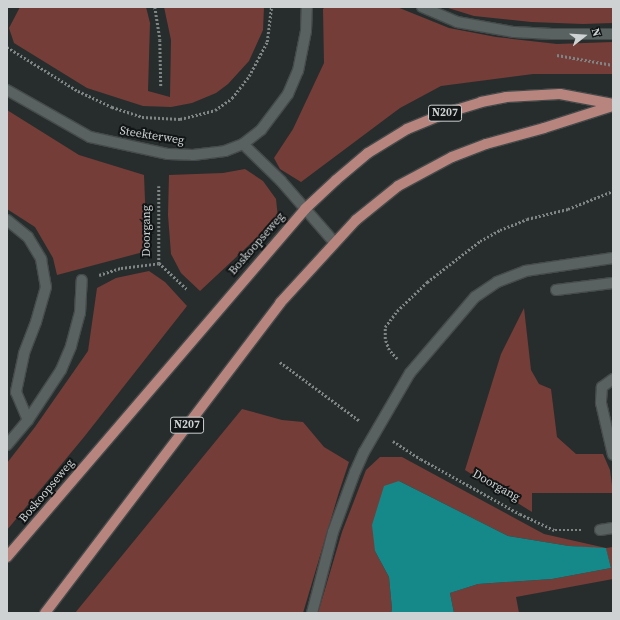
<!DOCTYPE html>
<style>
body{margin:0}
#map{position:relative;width:620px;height:620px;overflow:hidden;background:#272d2d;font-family:"Source Serif 4",serif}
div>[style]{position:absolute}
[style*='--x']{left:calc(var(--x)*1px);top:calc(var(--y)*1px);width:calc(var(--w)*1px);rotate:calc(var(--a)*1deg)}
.green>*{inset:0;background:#753d38}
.water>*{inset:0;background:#15898a}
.path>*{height:2.5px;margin-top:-1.25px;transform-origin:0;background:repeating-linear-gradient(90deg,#7f8484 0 2px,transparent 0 4px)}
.roads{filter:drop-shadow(1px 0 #454a4a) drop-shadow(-1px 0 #454a4a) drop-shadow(0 1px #454a4a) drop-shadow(0 -1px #454a4a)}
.lane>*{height:10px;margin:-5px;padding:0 5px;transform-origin:5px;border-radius:5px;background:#5a6161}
.street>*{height:10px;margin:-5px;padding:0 5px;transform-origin:5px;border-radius:5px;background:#5a6161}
.secondary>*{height:10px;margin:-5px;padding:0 5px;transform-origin:5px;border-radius:5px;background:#5a6161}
.primary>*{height:10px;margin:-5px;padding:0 5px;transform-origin:5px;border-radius:5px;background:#b8847e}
span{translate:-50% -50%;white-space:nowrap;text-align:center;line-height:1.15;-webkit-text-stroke:4px #121515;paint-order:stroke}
.shield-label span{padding:1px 3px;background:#121515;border:1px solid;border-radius:3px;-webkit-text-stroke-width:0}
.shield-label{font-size:11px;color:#ced2d2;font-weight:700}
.street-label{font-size:12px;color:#ced2d2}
.frame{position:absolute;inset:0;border:8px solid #ced2d2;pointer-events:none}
.north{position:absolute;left:564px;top:16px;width:40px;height:40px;-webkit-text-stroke:3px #121515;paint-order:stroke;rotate:73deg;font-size:11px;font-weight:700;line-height:16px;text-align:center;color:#ced2d2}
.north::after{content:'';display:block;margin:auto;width:14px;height:18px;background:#ced2d2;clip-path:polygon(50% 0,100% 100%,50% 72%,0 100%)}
</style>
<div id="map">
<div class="green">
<i style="clip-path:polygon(20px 7px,146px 7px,150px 23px,148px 91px,170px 97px,171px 40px,164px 7px,264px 7px,263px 30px,249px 61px,228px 84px,216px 93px,192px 103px,171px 107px,143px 106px,87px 88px,14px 43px,9px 28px)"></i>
<i style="clip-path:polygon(325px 7px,397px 7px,449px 28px,496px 37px,557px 44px,613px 42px,613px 74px,533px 74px,441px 86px,400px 108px,301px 182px,280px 169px,274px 158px,293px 129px,324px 63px,323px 9px)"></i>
<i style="clip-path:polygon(445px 7px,613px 7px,613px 23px,583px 24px,531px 22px,474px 16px)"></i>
<i style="clip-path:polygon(7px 110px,79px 155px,144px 175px,147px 251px,57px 275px,53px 258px,35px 227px,7px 209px)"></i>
<i style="clip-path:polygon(245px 169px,263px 181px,276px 199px,278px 218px,200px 291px,181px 273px,171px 254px,168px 215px,169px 175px,223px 173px)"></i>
<i style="clip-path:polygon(149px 271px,165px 282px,187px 306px,84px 437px,7px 530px,7px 463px,35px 427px,88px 351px,97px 288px,116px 278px)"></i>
<i style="clip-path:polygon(524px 308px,531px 370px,539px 384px,551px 389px,557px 437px,576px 454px,603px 454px,610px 470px,613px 493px,532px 493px,532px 512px,465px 470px,501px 354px)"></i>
<i style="clip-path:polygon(242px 409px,282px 420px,303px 422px,324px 447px,349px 462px,339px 492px,303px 613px,75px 613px)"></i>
<i style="clip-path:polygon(380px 457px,402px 457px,544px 534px,606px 548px,613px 547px,613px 579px,516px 597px,519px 613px,454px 613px,450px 593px,478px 584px,552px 579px,611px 568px,606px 549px,569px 546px,508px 536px,399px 481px,375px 551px,389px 577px,392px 609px,391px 613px,318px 613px,342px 532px,366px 470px)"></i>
</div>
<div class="water">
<i style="clip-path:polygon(399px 481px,508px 536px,569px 546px,606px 548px,611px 568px,552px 579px,478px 584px,450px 593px,454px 613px,391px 613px,392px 609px,389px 577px,375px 551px,372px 525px,384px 486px)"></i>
</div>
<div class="path">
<i style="--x:155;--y:7;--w:33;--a:81"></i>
<i style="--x:160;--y:40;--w:47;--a:88.8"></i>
<i style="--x:7;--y:47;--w:84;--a:31.8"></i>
<i style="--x:78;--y:91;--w:38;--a:25"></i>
<i style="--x:112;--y:107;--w:32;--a:18"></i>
<i style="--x:142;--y:117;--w:38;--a:3"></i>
<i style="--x:180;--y:119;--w:36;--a:-14"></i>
<i style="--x:215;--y:110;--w:21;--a:-35"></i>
<i style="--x:232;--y:98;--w:28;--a:-52"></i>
<i style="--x:249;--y:76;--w:38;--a:-62"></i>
<i style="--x:267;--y:42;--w:35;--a:-83"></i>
<i style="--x:557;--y:55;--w:57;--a:10.1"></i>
<i style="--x:159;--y:186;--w:77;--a:90"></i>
<i style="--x:159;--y:263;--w:38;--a:43"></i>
<i style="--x:99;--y:275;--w:23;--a:-18"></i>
<i style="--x:121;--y:268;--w:38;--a:-7"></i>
<i style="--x:397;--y:359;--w:12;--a:-132"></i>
<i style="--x:389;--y:350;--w:12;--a:-110"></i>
<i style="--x:385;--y:339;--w:12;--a:-90"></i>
<i style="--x:385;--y:327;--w:20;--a:-53"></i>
<i style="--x:397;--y:311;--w:42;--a:-44"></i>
<i style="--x:427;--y:282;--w:67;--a:-37.7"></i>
<i style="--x:480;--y:241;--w:23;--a:-29"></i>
<i style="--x:500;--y:230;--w:29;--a:-22"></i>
<i style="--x:527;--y:219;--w:42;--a:-13.7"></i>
<i style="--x:568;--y:209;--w:48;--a:-21.8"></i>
<i style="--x:280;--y:362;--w:99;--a:36.4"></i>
<i style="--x:393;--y:441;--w:33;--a:33"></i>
<i style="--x:421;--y:459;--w:113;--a:29.1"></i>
<i style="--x:520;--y:514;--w:38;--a:25"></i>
<i style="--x:555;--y:530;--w:26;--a:0"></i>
</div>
<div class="roads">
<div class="lane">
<i style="--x:243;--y:144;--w:53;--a:44.2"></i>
<i style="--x:281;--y:181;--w:81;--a:49"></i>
<i style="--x:7;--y:220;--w:27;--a:39"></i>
<i style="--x:28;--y:237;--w:26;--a:59"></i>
<i style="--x:41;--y:259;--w:28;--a:80"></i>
<i style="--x:46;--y:287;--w:36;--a:106"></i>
<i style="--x:36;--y:322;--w:34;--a:111"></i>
<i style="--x:24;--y:354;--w:39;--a:102"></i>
<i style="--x:16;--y:392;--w:30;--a:67"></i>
<i style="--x:613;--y:379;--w:14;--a:144"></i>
<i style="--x:602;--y:387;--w:16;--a:94"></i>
<i style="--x:601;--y:403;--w:53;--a:77"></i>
<i style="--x:312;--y:613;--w:84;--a:-75.5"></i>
<i style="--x:333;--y:532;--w:64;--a:-69.9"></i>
<i style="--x:355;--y:472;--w:22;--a:-66"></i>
<i style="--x:364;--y:452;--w:91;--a:-59.8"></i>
<i style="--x:410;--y:373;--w:100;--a:-49.5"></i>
<i style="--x:475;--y:297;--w:27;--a:-34"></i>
<i style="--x:497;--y:282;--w:30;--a:-21"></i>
<i style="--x:525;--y:271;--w:89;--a:-8.4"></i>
</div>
<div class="street">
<i style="--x:422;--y:7;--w:38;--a:23"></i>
<i style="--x:457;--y:22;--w:58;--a:10"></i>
<i style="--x:514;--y:32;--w:38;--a:3"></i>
<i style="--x:552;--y:34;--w:61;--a:0"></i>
<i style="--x:556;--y:290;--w:57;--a:-7"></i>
<i style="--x:7;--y:445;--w:33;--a:-50"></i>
<i style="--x:28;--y:420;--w:60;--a:-56.6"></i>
<i style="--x:61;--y:370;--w:26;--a:-67"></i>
<i style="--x:71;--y:346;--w:34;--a:-75"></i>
<i style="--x:80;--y:313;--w:33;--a:-87"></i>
<i style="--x:600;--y:530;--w:13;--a:-9"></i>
</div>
<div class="secondary">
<i style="--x:7;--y:90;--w:95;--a:29.5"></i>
<i style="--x:90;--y:137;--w:80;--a:12.3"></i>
<i style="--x:168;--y:154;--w:25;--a:2"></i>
<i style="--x:193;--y:155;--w:32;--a:-7"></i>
<i style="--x:225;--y:151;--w:19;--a:-21"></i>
<i style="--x:243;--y:144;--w:23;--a:-38"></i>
<i style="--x:261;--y:130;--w:45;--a:-53.1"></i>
<i style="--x:288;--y:94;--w:25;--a:-67"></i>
<i style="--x:298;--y:71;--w:41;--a:-78.7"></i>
<i style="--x:306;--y:31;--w:24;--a:-88"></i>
</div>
<div class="primary">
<i style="--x:7;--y:557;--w:458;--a:-49.4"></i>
<i style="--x:305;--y:209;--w:42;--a:-43.1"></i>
<i style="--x:336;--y:180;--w:42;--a:-40.2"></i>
<i style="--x:368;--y:153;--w:46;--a:-31.6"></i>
<i style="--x:407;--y:129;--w:42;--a:-22.3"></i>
<i style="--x:446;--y:113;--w:37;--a:-17"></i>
<i style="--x:481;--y:102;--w:25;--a:-11"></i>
<i style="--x:506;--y:97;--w:54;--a:-3.2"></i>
<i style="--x:560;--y:94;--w:54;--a:10.7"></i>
<i style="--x:45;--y:613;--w:389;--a:-52.8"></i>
<i style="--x:280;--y:303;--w:113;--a:-47.5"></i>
<i style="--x:356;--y:220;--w:54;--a:-39"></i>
<i style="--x:398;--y:186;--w:61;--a:-28.2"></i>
<i style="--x:452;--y:157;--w:36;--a:-21"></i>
<i style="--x:486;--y:144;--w:60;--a:-15.4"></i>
<i style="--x:544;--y:128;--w:72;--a:-17.7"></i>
</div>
</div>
<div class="shield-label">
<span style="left:445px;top:113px">N207</span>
<span style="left:187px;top:425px">N207</span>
</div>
<div class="street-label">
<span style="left:152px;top:136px;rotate:9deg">Steekterweg</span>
<span style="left:147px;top:231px;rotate:-90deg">Doorgang</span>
<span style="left:257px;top:244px;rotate:-49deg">Boskoopseweg</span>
<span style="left:496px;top:486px;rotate:29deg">Doorgang</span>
<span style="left:47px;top:491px;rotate:-50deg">Boskoopseweg</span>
</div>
<div class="frame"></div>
<div class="north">N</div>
</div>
